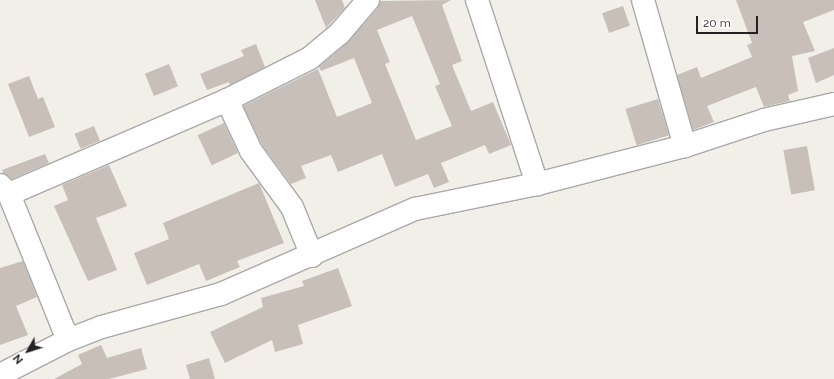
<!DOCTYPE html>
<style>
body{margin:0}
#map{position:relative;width:834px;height:379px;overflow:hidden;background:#f2efe9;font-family:Raleway,sans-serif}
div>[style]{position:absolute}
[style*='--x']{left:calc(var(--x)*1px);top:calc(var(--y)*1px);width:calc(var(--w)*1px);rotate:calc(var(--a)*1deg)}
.building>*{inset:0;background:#c7bfb8;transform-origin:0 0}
.roads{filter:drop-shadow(1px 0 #a9a9a9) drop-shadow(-1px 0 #a9a9a9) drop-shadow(0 1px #a9a9a9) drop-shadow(0 -1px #a9a9a9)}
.street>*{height:22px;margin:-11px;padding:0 11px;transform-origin:11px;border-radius:11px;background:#fff}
span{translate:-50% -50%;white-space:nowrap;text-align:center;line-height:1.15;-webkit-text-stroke:3px #fff;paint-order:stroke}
.north{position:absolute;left:8px;top:331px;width:40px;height:40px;-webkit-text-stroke:3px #fff;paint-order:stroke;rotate:231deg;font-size:11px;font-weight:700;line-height:16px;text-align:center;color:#222}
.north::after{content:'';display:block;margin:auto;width:14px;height:18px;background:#222;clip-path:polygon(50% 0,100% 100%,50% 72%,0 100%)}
.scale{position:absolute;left:696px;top:16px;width:62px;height:18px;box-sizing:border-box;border:2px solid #222;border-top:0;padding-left:5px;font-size:12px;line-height:14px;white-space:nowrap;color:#222;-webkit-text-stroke:3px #fff;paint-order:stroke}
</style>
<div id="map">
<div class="building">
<i style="clip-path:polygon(315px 0,342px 0,345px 8px,326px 28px)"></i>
<i style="clip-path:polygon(evenodd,451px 0,442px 5px,462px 61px,452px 65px,471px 111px,493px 102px,511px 145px,489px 154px,485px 145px,441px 163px,449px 182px,434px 188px,428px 174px,395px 187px,382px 154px,338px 172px,331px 155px,301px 166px,306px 178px,291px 184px,262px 145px,243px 106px,318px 69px,337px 117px,372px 103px,354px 58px,321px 71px,319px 67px,348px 42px,378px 8px,380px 1px,451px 0,412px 16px,440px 84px,435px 86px,452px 126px,416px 140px,385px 64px,390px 62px,377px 30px,412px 16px)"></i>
<i style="clip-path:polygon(736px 0,834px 0,834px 10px,803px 22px,815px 51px,792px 56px,798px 91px,788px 95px,790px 101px,764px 107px,756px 87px,707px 106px,714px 122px,693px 130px,677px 75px,697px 67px,701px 78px,752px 57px,747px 45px,752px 43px)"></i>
<i style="left:623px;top:6px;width:21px;height:22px;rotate:71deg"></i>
<i style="clip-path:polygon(256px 44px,265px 67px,230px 85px,229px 82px,207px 90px,200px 74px,244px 56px,241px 50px)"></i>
<i style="clip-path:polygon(834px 48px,834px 75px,816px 83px,808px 58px)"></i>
<i style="left:169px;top:64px;width:24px;height:26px;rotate:68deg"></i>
<i style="clip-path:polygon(29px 76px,38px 99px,43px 97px,55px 127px,29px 137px,8px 84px)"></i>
<i style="left:658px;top:99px;width:38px;height:34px;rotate:73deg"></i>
<i style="left:224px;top:123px;width:33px;height:29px;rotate:65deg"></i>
<i style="left:94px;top:126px;width:16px;height:21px;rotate:68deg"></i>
<i style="left:807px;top:146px;width:45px;height:24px;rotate:80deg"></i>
<i style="clip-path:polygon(45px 154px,49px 163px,12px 179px,3px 173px,2px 170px)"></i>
<i style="clip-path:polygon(109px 165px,127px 206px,96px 218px,117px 270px,88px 281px,54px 206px,68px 200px,62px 185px)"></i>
<i style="clip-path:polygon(259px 183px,284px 243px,237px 261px,240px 267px,206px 281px,199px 264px,147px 285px,134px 253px,169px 239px,163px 223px)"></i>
<i style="clip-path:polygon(23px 261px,37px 297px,16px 306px,28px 335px,0 345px,0 268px)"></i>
<i style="clip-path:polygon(338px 268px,352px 306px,298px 325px,303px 344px,275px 352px,272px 340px,225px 363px,210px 332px,263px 307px,261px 298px,304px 286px,302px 281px)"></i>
<i style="clip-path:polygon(101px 345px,107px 358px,141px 348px,147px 369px,109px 379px,54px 379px,82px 364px,78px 355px)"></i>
<i style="clip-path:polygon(209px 358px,215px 379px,190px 379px,186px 365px)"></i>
</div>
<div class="roads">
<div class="street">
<i style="--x:477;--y:0;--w:194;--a:71.9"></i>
<i style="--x:643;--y:0;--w:152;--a:74"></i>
<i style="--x:227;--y:100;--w:56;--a:64.8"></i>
<i style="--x:251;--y:151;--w:69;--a:53.8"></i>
<i style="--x:292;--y:207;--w:53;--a:67.8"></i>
<i style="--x:0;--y:185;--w:13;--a:45"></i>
<i style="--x:9;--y:194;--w:157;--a:68"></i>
<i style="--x:9;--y:194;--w:237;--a:-23.3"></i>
<i style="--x:227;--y:100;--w:93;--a:-26.8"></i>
<i style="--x:310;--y:58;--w:38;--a:-40"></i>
<i style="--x:339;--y:34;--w:45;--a:-49.5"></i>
<i style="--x:0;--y:375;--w:76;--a:-27.2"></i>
<i style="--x:68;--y:340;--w:36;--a:-21"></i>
<i style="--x:102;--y:327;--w:123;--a:-15.5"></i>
<i style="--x:221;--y:294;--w:212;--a:-23.7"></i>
<i style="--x:415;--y:209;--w:125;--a:-11.6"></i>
<i style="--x:537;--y:184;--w:153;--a:-14.4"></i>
<i style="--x:685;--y:146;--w:83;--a:-18.2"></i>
<i style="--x:764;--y:120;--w:72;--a:-12.9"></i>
</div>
</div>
<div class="north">N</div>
<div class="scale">20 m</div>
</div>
